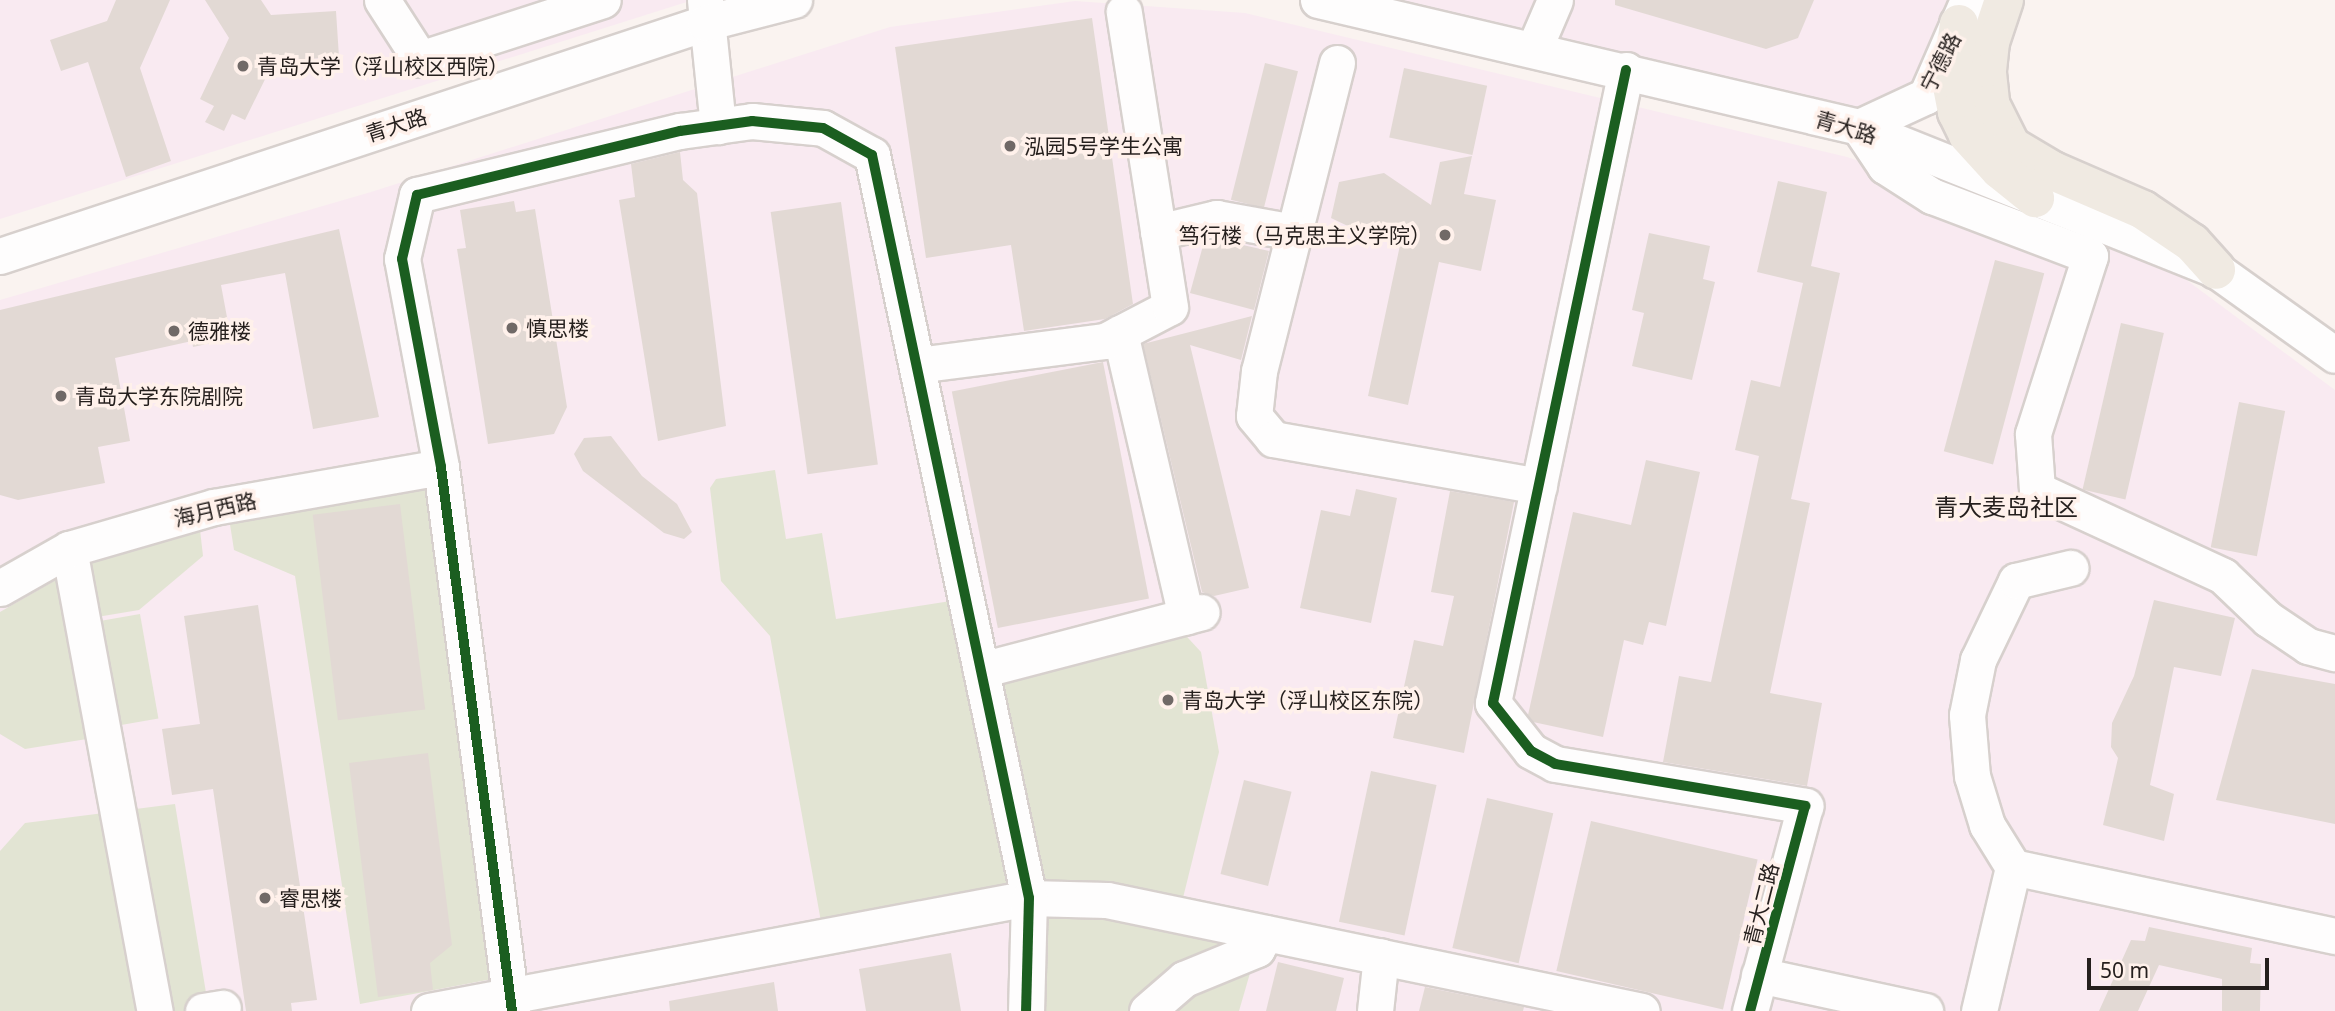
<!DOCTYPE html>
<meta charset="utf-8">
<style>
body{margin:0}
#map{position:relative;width:2335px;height:1011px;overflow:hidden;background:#faf3f0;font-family:"Noto Sans","Noto Sans SC",sans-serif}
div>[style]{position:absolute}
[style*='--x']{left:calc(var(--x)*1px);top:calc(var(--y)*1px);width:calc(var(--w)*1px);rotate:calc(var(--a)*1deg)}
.education>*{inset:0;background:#f9eaf1}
.green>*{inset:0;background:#e2e4d3;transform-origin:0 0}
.building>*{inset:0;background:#e2d9d4;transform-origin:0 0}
.roads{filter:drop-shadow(2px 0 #d7d0cd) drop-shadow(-2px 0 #d7d0cd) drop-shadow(0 2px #d7d0cd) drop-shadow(0 -2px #d7d0cd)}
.minor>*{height:35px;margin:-17.5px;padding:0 17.5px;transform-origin:17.5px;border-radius:17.5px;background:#fefdfd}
.major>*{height:38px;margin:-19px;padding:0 19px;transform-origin:19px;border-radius:19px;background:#f0eae2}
.cycleway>*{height:10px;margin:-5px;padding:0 5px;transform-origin:5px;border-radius:5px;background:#1b5e20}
.dots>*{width:19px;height:19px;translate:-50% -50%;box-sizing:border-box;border:4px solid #fff1eb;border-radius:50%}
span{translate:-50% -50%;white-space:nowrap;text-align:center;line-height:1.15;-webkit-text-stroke:7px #fff1eb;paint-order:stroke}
.street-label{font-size:21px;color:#251f1d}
.poi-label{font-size:21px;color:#251f1d}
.left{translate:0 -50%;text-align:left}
.right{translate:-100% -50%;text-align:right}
.quarter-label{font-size:24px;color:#251f1d}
.scale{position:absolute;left:2087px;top:958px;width:182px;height:32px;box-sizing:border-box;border:4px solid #251f1d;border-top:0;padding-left:9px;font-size:21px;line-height:24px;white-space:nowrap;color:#251f1d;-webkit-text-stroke:5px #fff1eb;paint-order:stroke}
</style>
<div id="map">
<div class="education">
<i style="clip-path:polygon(0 0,693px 0,0 219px)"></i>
<i style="clip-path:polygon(1399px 0,1963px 0,1918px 89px,1863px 115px)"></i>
<i style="clip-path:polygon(1075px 1px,1245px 13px,1847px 157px,2014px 214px,2142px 247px,2335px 390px,2335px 1011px,0 1011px,0 300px,371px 192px,890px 27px)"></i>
</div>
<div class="green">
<i style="clip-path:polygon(775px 470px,786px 539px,822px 533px,836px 619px,957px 600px,1021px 893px,823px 933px,770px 636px,721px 581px,710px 488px,716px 479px)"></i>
<i style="clip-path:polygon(431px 478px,498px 978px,360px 1004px,295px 576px,234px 550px,229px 518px)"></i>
<i style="clip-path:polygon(199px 521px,203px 556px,139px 610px,91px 618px,79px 554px)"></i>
<i style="clip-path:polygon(61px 577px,93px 738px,25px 749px,0 734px,0 612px)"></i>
<i style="left:140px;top:614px;width:106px;height:48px;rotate:80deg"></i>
<i style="clip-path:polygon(1177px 626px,1201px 652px,1219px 752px,1181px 906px,1038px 890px,991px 676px)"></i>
<i style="clip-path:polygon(175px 804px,209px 1011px,0 1011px,0 851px,25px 823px)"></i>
<i style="clip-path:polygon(1040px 915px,1101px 916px,1257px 949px,1239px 1011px,1036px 1011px)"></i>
</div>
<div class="building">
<i style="clip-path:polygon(116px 0,170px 0,140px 68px,171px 161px,126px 177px,88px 62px,61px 71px,50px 40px,107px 21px)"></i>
<i style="clip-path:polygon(205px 0,261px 0,271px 15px,336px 11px,339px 57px,274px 61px,245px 120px,232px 114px,224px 131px,205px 122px,214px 106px,200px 99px,229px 38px)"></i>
<i style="clip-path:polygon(1615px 0,1814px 0,1798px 38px,1766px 49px,1615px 5px)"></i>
<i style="clip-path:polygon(1092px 18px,1133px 304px,1105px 319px,1024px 331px,1011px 245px,926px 258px,895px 47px)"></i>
<i style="left:1265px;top:63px;width:34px;height:141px;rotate:14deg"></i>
<i style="left:1404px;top:68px;width:85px;height:71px;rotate:12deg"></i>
<i style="clip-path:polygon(680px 152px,683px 180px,697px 193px,726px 426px,658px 441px,619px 200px,635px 197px,631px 164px)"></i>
<i style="clip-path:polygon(1472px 156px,1464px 194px,1496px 200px,1481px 271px,1439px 262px,1408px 405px,1368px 396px,1403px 231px,1373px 238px,1331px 218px,1339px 182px,1384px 173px,1431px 205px,1440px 162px)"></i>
<i style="clip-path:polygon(1778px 181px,1827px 192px,1811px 266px,1840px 273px,1791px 499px,1810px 503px,1770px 693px,1822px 703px,1807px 786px,1663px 762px,1679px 676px,1711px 682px,1759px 456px,1735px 450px,1751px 380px,1780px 387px,1803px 283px,1757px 272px)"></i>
<i style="clip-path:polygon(514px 201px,516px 212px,535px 209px,567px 407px,554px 434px,488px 444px,457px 249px,466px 248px,460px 210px)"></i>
<i style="left:841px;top:202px;width:265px;height:71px;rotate:82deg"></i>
<i style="clip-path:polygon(339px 229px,379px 417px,313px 429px,285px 273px,221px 285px,229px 328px,216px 342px,193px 347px,192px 341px,115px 358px,130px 441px,98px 447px,105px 483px,18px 500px,0 495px,0 310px)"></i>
<i style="clip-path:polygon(1649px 233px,1710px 246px,1703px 279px,1715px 282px,1692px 380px,1632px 366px,1644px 313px,1632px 310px)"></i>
<i style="clip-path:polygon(1217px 239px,1269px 251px,1254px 310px,1190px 293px,1204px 242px)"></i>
<i style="left:1995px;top:260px;width:51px;height:198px;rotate:15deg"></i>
<i style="clip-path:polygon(1252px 316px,1241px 360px,1190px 345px,1249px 588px,1214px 596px,1202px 592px,1143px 344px)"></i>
<i style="left:2121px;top:323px;width:44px;height:171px;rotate:13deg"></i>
<i style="left:1103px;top:362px;width:241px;height:154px;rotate:79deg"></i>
<i style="left:2239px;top:402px;width:47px;height:148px;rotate:11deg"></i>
<i style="clip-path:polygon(611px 436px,642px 476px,677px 504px,692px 532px,684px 539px,664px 533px,583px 471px,574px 454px,584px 438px)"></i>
<i style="clip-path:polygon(1646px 460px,1700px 472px,1666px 626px,1649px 622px,1643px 645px,1624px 640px,1603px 737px,1533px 722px,1528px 715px,1573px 512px,1631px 525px)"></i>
<i style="clip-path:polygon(1356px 489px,1397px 498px,1371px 623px,1300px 608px,1321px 510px,1350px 516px)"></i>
<i style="clip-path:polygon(1450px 491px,1514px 502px,1464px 753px,1393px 738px,1414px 640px,1443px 646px,1454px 596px,1431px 592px)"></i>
<i style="left:400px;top:504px;width:207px;height:88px;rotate:83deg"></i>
<i style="clip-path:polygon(2154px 600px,2235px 618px,2221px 676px,2174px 667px,2150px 785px,2174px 794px,2164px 841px,2103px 825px,2118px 758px,2111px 747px,2112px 723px,2134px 676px)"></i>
<i style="clip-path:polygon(258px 605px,317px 1000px,291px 1003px,292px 1011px,246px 1011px,213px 789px,172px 795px,162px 729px,200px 724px,184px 616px)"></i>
<i style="clip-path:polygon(2252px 669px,2335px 684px,2335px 824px,2216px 800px)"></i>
<i style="clip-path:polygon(428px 753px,452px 945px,430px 963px,433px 990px,378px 997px,349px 763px)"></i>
<i style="left:1371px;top:771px;width:67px;height:154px;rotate:12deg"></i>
<i style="left:1244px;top:780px;width:49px;height:97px;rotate:14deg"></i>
<i style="left:1487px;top:798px;width:68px;height:154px;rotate:13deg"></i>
<i style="left:1591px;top:821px;width:171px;height:154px;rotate:13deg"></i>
<i style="clip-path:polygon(2149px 927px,2252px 948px,2250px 963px,2261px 964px,2260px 1011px,2222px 1011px,2222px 979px,2159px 965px,2138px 1011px,2099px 1011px,2131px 940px,2145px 941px)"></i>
<i style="clip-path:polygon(951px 953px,961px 1011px,866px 1011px,859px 969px)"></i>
<i style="clip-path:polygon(1278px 962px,1344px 978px,1336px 1011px,1266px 1011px)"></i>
<i style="clip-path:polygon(774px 982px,778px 1011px,670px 1011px,669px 1001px)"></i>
<i style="clip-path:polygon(1425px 987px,1524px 1007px,1523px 1011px,1419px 1011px)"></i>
</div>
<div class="roads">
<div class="minor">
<i style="--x:382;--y:0;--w:70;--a:57.2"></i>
<i style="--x:420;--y:59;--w:192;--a:-17.9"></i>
<i style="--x:705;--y:0;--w:127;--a:84.1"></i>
<i style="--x:1318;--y:0;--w:556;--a:13.21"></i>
<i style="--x:1859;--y:127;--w:385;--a:21.8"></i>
<i style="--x:2216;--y:270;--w:146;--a:35.5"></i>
<i style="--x:1968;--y:0;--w:105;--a:113.6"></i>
<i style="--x:1926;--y:96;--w:74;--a:155.2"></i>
<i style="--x:1859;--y:127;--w:47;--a:56.3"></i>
<i style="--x:1885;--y:166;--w:56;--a:32.6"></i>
<i style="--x:1932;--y:196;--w:169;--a:20.8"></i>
<i style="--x:2090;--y:256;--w:187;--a:107.8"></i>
<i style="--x:2033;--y:434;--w:56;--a:85.9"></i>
<i style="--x:2037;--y:490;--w:205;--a:24.8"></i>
<i style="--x:2223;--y:576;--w:62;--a:43.7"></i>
<i style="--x:2268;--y:619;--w:48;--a:34"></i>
<i style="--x:2308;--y:646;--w:28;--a:15"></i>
<i style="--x:1534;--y:49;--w:53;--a:-66.8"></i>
<i style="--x:1337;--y:63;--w:318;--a:104.2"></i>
<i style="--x:1259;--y:371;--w:45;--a:96.3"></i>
<i style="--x:1254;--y:416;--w:30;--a:50"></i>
<i style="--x:1273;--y:439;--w:270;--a:10"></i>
<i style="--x:1626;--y:70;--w:647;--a:101.87"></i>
<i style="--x:1493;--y:703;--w:61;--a:51.6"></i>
<i style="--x:1531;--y:751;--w:27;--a:28"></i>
<i style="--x:1555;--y:764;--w:254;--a:9.5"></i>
<i style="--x:1805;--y:806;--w:212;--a:105"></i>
<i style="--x:1158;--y:232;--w:60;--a:-13.6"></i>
<i style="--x:1216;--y:218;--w:79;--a:10.2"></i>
<i style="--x:0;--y:256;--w:743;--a:-18.29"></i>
<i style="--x:705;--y:23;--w:92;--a:-14.5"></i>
<i style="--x:1120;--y:333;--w:291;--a:76.9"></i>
<i style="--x:917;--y:365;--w:190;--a:-7.3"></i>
<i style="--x:1105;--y:341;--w:73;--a:-27.6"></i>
<i style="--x:1170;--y:307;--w:299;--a:-98.9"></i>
<i style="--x:69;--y:549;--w:470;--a:79.5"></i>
<i style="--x:0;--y:588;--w:79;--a:-29.5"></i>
<i style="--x:69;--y:549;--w:151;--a:-16.2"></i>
<i style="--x:214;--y:507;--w:230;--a:-10"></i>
<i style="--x:981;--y:670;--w:228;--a:-14.7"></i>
<i style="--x:2013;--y:867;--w:49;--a:-121.8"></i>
<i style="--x:1987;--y:825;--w:51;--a:-107"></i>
<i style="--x:1972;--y:776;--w:61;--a:-94.7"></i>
<i style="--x:1967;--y:715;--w:56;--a:-78.7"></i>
<i style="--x:1978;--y:660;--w:88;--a:-64.3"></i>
<i style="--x:2016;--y:581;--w:56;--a:-13.5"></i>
<i style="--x:1759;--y:975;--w:170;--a:12.2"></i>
<i style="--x:203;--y:1011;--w:20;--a:-9"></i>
<i style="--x:429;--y:1011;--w:611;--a:-10.67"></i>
<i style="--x:1029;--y:898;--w:78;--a:1.5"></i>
<i style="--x:1107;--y:900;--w:546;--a:11.72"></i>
<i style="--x:512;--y:1011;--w:549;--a:-97.44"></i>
<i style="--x:441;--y:467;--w:212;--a:-100.6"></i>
<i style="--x:402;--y:259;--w:66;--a:-76.8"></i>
<i style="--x:417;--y:195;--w:271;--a:-13.7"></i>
<i style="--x:680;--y:131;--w:73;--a:-7.9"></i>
<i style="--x:752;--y:121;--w:71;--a:5.6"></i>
<i style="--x:823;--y:128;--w:56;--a:28.9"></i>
<i style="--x:872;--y:155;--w:759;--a:78.07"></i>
<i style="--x:1029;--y:898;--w:113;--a:91.5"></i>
<i style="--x:1147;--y:1011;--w:49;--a:-40.9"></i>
<i style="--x:1184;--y:979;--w:79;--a:-22.3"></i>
<i style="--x:1257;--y:949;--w:18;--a:-61"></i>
<i style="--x:1375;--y:1011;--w:55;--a:-83.8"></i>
<i style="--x:1979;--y:1011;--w:148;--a:-76.7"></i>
<i style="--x:2013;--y:867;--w:329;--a:12.1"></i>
</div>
<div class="major">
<i style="--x:2004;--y:0;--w:44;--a:108.4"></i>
<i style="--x:1990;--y:42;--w:31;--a:96"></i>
<i style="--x:1987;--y:73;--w:31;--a:84"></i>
<i style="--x:1990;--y:104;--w:47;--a:63.4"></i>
<i style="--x:2011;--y:146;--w:49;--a:30.8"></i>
<i style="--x:2053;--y:171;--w:98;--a:23.4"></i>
<i style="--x:2143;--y:210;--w:59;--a:34"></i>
<i style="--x:2192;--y:243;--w:36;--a:48"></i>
<i style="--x:1959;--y:24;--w:58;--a:98"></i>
<i style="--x:1951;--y:81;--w:32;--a:79"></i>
<i style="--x:1957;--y:112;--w:25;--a:64"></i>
<i style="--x:1968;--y:135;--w:47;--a:47.6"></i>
<i style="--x:2000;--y:170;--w:45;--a:38.7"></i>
</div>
</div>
<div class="cycleway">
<i style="--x:1626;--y:70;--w:647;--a:101.87"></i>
<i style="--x:1493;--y:703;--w:61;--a:51.6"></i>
<i style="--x:1531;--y:751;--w:27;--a:28"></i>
<i style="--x:1555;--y:764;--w:254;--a:9.5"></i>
<i style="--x:1805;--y:806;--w:212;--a:105"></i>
<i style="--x:512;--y:1011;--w:549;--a:-97.44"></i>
<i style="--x:441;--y:467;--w:212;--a:-100.6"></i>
<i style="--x:402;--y:259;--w:66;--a:-76.8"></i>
<i style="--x:417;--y:195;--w:271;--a:-13.7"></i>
<i style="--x:680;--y:131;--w:73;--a:-7.9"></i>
<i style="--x:752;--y:121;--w:71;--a:5.6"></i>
<i style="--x:823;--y:128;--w:56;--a:28.9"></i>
<i style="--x:872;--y:155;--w:759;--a:78.07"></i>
<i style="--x:1029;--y:898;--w:113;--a:91.5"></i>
</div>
<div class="dots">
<i style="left:243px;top:66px;background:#706967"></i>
<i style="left:1010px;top:146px;background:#706967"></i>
<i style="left:1445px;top:235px;background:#706967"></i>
<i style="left:512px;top:328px;background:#706967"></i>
<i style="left:174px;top:331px;background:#706967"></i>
<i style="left:61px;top:396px;background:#706967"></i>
<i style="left:1168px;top:700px;background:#706967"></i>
<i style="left:265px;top:898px;background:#706967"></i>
</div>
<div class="street-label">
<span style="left:1940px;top:62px;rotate:-63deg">宁德路</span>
<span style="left:396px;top:125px;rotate:-18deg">青大路</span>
<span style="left:1846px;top:127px;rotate:17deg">青大路</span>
<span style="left:215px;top:509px;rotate:-13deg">海月西路</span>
<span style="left:1761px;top:904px;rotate:-76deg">青大二路</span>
</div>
<div class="poi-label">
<span class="left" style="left:257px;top:66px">青岛大学（浮山校区西院）</span>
<span class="left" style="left:1024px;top:146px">泓园5号学生公寓</span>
<span class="right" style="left:1431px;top:235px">笃行楼（马克思主义学院）</span>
<span class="left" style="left:526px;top:328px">慎思楼</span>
<span class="left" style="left:188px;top:331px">德雅楼</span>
<span class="left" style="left:75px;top:396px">青岛大学东院剧院</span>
<span class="left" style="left:1182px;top:700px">青岛大学（浮山校区东院）</span>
<span class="left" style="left:279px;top:898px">睿思楼</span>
</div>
<div class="quarter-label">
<span style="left:2006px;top:507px">青大麦岛社区</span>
</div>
<div class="scale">50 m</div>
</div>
